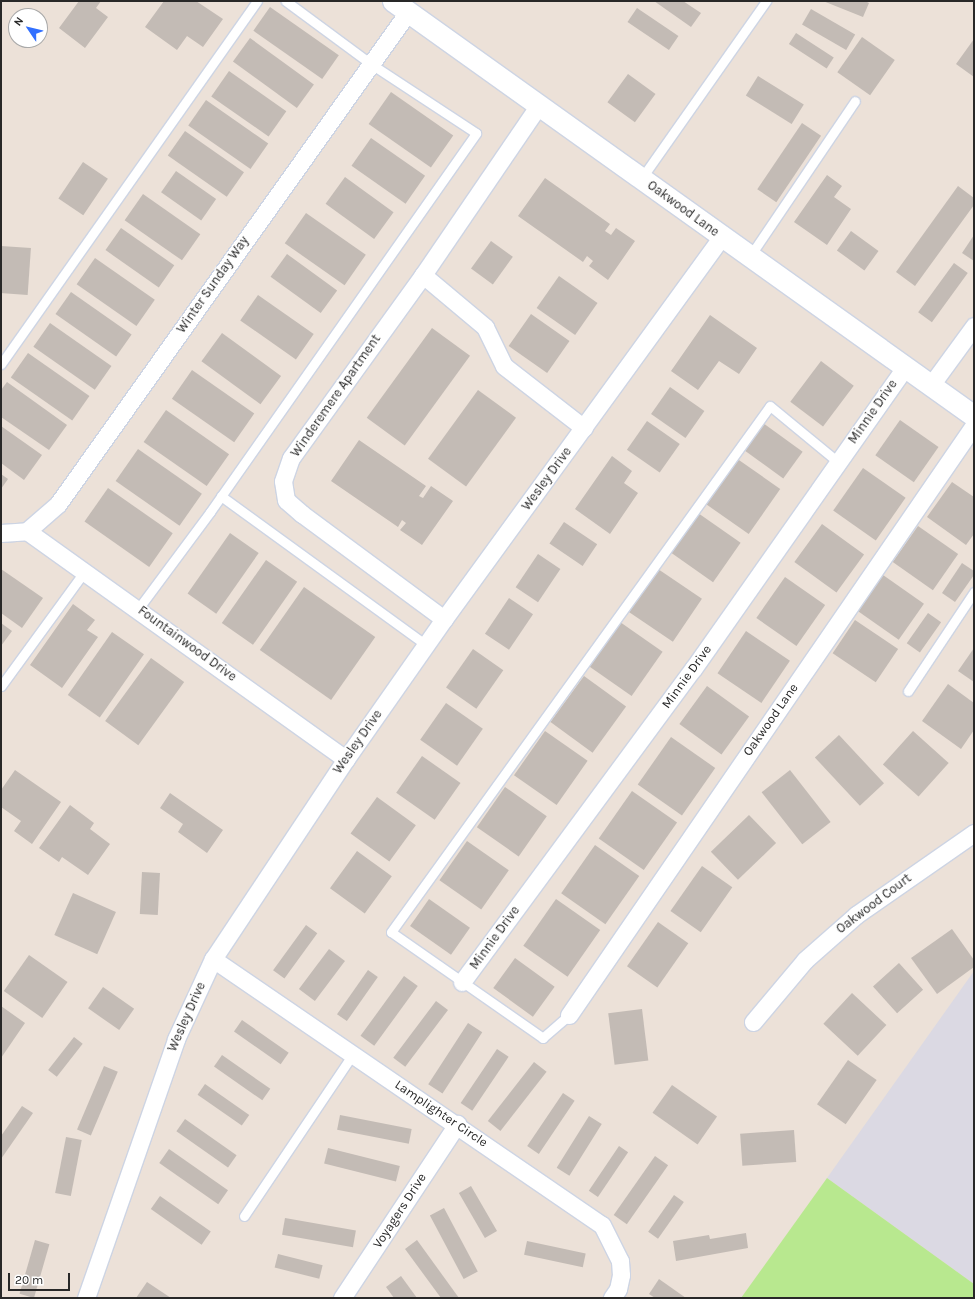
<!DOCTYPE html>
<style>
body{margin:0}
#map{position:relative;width:975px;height:1299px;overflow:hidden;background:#ece1d8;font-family:Karla,sans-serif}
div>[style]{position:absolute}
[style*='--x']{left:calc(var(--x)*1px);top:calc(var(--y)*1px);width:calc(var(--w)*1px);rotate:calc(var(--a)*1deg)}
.industrial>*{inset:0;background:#dbd9e3}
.green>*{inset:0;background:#b8e88f}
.building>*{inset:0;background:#c3bbb5;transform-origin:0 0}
.roads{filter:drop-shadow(1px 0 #cdd4e3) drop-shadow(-1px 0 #cdd4e3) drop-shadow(0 1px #cdd4e3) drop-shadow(0 -1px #cdd4e3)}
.service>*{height:9px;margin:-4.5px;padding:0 4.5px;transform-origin:4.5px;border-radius:4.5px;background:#fff}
.minor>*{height:17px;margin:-8.5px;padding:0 8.5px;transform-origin:8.5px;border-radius:8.5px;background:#fff}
.tertiary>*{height:21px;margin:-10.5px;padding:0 10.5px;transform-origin:10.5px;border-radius:10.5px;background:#fff}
span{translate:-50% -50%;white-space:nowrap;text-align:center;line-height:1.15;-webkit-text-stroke:3px #fff;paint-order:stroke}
.street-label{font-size:13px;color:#282828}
.frame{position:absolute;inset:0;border:2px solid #282828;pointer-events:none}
.north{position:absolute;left:8px;top:8px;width:40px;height:40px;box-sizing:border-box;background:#fff;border:1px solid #a9a9a9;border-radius:50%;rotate:305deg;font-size:11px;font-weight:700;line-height:16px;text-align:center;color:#282828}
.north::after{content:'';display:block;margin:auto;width:14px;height:18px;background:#3270ff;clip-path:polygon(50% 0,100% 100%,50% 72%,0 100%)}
.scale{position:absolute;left:8px;top:1273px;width:62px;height:18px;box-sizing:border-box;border:2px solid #282828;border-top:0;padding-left:5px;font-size:12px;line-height:14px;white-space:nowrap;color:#282828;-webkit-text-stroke:3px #fff;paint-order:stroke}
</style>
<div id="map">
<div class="industrial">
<i style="clip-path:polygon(974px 971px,974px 1284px,827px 1178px)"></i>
</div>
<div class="green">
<i style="clip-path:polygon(827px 1178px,974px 1284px,974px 1298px,741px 1298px)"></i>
</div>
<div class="building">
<i style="clip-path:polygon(79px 1px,101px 1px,96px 8px,108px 17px,85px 48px,59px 28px)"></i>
<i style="clip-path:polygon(164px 1px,196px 1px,223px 19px,203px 47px,187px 36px,177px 50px,145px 27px)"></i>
<i style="clip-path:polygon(654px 1px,683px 1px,701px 13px,691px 27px)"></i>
<i style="clip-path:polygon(823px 1px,865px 1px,869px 3px,863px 17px)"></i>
<i style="left:270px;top:7px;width:84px;height:29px;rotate:35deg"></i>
<i style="left:637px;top:8px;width:50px;height:17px;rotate:34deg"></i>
<i style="left:811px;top:9px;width:51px;height:18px;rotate:30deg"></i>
<i style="left:796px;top:33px;width:45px;height:13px;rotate:33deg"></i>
<i style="left:862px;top:37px;width:40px;height:43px;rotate:35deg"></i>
<i style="left:250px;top:38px;width:79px;height:29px;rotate:36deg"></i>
<i style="clip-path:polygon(974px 39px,974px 77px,956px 64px)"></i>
<i style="left:229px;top:71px;width:70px;height:31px;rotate:35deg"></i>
<i style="left:628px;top:74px;width:34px;height:35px;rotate:36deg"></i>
<i style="left:758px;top:76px;width:54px;height:23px;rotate:32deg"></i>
<i style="left:391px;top:92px;width:76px;height:39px;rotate:35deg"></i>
<i style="left:206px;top:100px;width:76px;height:31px;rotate:35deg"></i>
<i style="left:802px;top:123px;width:23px;height:80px;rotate:34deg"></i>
<i style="left:185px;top:131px;width:72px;height:30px;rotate:35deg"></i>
<i style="left:371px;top:138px;width:66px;height:34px;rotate:35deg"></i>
<i style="left:83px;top:162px;width:30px;height:44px;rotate:34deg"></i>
<i style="left:176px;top:171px;width:49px;height:26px;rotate:35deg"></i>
<i style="clip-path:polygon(827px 175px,842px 186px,834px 197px,851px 209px,827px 245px,794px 222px)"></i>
<i style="left:345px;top:177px;width:60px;height:33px;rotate:36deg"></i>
<i style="clip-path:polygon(545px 178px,610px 224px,605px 231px,611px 235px,616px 228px,635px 241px,608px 280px,589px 266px,593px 261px,587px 256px,583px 262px,518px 216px)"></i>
<i style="clip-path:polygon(958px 186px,974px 198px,974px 205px,915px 286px,896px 272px)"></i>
<i style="left:143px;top:194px;width:70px;height:32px;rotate:35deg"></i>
<i style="left:306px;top:213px;width:73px;height:37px;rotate:35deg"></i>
<i style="left:121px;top:228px;width:65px;height:27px;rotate:35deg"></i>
<i style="left:851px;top:231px;width:34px;height:24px;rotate:36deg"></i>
<i style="clip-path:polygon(974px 235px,974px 261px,962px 253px)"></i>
<i style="left:491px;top:241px;width:27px;height:34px;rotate:36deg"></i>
<i style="left:1px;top:246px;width:30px;height:47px;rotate:4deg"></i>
<i style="left:287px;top:254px;width:62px;height:28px;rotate:36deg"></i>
<i style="left:95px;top:258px;width:73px;height:32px;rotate:35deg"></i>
<i style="left:954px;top:263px;width:17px;height:61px;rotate:36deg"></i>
<i style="left:559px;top:276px;width:47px;height:39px;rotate:35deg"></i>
<i style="left:71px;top:292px;width:74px;height:27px;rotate:35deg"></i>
<i style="left:258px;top:295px;width:68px;height:31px;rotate:35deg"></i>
<i style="left:531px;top:314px;width:47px;height:39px;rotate:35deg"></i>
<i style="clip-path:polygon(710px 315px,757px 348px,739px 374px,719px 361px,698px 390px,671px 371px)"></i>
<i style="left:50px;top:323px;width:75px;height:29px;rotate:35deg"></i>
<i style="left:432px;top:328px;width:47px;height:111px;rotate:36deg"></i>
<i style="left:222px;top:333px;width:73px;height:35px;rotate:36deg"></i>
<i style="left:28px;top:353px;width:75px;height:30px;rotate:35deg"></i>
<i style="left:821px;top:361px;width:41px;height:51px;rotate:37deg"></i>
<i style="left:192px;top:370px;width:76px;height:35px;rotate:35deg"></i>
<i style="clip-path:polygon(7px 382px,67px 425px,49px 450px,1px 417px,1px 390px)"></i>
<i style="left:670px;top:387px;width:42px;height:33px;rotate:35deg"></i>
<i style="left:478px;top:390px;width:47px;height:85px;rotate:36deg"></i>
<i style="left:166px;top:410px;width:77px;height:39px;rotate:35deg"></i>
<i style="left:900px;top:420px;width:47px;height:43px;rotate:35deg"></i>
<i style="left:647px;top:421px;width:40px;height:35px;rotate:35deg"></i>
<i style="left:763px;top:423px;width:49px;height:33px;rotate:36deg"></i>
<i style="clip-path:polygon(1px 426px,42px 455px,24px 480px,1px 463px)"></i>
<i style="clip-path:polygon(359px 440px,426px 486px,419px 496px,423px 498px,431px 486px,453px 501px,422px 545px,400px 530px,406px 523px,402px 520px,398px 527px,331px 481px)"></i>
<i style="left:138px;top:449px;width:78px;height:39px;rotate:35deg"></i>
<i style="clip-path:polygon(612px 456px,632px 471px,624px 483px,638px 493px,610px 534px,575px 509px)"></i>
<i style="left:736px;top:458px;width:54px;height:55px;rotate:35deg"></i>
<i style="left:863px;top:468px;width:52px;height:52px;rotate:35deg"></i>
<i style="clip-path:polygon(1px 474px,8px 479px,1px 489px)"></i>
<i style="clip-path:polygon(952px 482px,974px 497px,974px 534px,966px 545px,927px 517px)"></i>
<i style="left:108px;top:488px;width:79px;height:41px;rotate:35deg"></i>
<i style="left:698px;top:513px;width:52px;height:48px;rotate:35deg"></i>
<i style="left:564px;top:522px;width:40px;height:26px;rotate:34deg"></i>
<i style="left:822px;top:524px;width:52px;height:47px;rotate:36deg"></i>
<i style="left:918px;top:526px;width:49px;height:44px;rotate:35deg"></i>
<i style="left:230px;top:533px;width:35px;height:74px;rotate:35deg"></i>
<i style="left:538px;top:554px;width:27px;height:40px;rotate:34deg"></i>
<i style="left:266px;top:560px;width:38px;height:77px;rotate:35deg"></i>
<i style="clip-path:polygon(962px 563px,974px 571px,974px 575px,955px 602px,942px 593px)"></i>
<i style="clip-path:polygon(1px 569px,43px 598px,22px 628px,1px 613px)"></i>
<i style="left:658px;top:569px;width:53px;height:52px;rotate:34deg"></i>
<i style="left:883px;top:575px;width:50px;height:44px;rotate:35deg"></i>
<i style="left:785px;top:577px;width:49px;height:50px;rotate:35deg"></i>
<i style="left:304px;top:587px;width:87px;height:77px;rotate:35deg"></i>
<i style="left:509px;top:598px;width:29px;height:43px;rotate:34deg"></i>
<i style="clip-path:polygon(73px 604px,95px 620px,87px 630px,98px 637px,62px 688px,30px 665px)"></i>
<i style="left:928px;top:613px;width:16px;height:37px;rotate:35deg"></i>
<i style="left:855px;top:620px;width:52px;height:40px;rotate:34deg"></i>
<i style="left:620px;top:622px;width:52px;height:54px;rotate:35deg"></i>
<i style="clip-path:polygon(1px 623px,12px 631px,1px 646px)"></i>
<i style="left:746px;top:631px;width:53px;height:51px;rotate:34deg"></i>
<i style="left:112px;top:632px;width:39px;height:77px;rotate:35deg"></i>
<i style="clip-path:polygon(974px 648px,974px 682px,958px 671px)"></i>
<i style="left:473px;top:649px;width:37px;height:47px;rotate:35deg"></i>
<i style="left:151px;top:658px;width:41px;height:78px;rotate:36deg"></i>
<i style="left:584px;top:676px;width:52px;height:57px;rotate:36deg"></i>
<i style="clip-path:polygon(948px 684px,974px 703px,974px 730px,961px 749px,922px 721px)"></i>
<i style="left:707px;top:686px;width:52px;height:47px;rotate:36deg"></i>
<i style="left:446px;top:703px;width:45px;height:45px;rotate:35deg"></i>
<i style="left:545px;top:731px;width:52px;height:54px;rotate:35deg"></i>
<i style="left:913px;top:731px;width:48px;height:45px;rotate:42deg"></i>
<i style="left:839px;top:735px;width:66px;height:33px;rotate:47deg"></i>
<i style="left:671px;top:737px;width:54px;height:58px;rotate:35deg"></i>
<i style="left:422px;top:756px;width:47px;height:45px;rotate:35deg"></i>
<i style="clip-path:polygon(15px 770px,61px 802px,32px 844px,14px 831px,21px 821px,1px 807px,1px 790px)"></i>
<i style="left:790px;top:770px;width:66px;height:36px;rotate:52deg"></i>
<i style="left:505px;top:787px;width:51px;height:49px;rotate:35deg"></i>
<i style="left:632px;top:791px;width:55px;height:58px;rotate:35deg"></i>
<i style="clip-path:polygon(170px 793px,223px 830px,207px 853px,178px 832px,183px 824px,160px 808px)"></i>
<i style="left:377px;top:797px;width:48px;height:45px;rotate:36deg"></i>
<i style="clip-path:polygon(70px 805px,94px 823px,90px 829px,110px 844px,88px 875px,62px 857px,59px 862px,39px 848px)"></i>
<i style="left:749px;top:815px;width:39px;height:53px;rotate:46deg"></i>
<i style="left:467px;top:841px;width:51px;height:48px;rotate:35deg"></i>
<i style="left:595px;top:845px;width:54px;height:59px;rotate:35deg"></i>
<i style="left:357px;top:851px;width:43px;height:46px;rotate:36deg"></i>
<i style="left:702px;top:866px;width:37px;height:55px;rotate:35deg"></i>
<i style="left:142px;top:872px;width:18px;height:42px;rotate:3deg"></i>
<i style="left:73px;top:893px;width:47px;height:46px;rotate:24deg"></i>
<i style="left:429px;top:899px;width:50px;height:33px;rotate:35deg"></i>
<i style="left:556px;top:899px;width:54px;height:57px;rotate:35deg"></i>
<i style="left:658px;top:922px;width:37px;height:54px;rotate:35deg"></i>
<i style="left:306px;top:925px;width:14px;height:56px;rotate:36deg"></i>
<i style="clip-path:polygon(952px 929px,974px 960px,974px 967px,937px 994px,911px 958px)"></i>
<i style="left:329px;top:949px;width:20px;height:50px;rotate:37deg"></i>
<i style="left:29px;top:955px;width:47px;height:44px;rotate:35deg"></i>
<i style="left:515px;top:958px;width:49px;height:37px;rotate:36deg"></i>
<i style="left:899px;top:963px;width:36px;height:35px;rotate:48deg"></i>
<i style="left:368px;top:970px;width:12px;height:54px;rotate:35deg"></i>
<i style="left:404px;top:976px;width:17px;height:74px;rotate:36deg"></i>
<i style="left:103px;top:987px;width:38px;height:26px;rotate:35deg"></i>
<i style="left:852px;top:993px;width:47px;height:42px;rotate:43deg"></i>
<i style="left:436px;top:1001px;width:15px;height:71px;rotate:37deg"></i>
<i style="clip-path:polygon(1px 1006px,25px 1023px,1px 1058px)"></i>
<i style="left:642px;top:1009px;width:52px;height:34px;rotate:83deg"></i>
<i style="left:242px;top:1020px;width:57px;height:14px;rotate:35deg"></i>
<i style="left:468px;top:1023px;width:17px;height:73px;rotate:33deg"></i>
<i style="left:74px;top:1037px;width:11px;height:42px;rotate:38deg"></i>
<i style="left:497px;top:1049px;width:14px;height:65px;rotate:34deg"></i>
<i style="left:222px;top:1055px;width:59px;height:14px;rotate:35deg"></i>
<i style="left:848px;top:1060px;width:35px;height:54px;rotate:35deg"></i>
<i style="left:534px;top:1062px;width:16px;height:75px;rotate:38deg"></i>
<i style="left:104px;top:1066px;width:15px;height:69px;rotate:23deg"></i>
<i style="left:205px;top:1084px;width:54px;height:13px;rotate:35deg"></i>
<i style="left:672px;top:1085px;width:55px;height:34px;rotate:35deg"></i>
<i style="left:563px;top:1093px;width:14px;height:64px;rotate:34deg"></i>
<i style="clip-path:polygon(22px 1106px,33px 1113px,1px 1159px,1px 1136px)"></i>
<i style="left:340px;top:1115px;width:73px;height:15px;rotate:11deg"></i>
<i style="left:589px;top:1116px;width:15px;height:61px;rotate:32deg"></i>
<i style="left:185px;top:1119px;width:63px;height:15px;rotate:35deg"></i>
<i style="left:794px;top:1130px;width:32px;height:54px;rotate:86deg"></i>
<i style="left:66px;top:1137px;width:16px;height:57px;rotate:11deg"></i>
<i style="left:619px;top:1146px;width:11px;height:54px;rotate:34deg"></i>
<i style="left:328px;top:1148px;width:74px;height:16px;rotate:14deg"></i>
<i style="left:169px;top:1149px;width:72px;height:17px;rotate:35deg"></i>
<i style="left:655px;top:1156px;width:16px;height:72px;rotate:35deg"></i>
<i style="left:471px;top:1186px;width:52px;height:14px;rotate:60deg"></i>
<i style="left:674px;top:1195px;width:12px;height:45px;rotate:35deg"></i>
<i style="left:160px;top:1196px;width:62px;height:16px;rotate:35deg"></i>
<i style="left:444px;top:1208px;width:72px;height:16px;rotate:62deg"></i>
<i style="left:285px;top:1218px;width:72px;height:17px;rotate:10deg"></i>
<i style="clip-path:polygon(746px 1233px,748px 1248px,676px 1261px,673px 1241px,709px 1235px,710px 1239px)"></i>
<i style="left:35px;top:1240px;width:15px;height:56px;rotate:16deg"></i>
<i style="clip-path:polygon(417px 1240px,459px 1298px,441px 1298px,405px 1249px)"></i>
<i style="left:527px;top:1241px;width:60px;height:14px;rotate:12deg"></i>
<i style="left:278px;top:1254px;width:46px;height:14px;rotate:14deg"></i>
<i style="clip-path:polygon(401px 1276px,417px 1298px,394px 1298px,386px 1287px)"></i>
<i style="clip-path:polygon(659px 1279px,686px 1298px,655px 1298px,649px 1294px)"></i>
<i style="clip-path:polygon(147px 1282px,171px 1298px,136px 1298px)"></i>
</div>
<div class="roads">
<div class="service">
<i style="--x:641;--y:179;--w:218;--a:-54.9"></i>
<i style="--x:750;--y:256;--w:187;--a:-55.9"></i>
<i style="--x:1;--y:364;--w:444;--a:-54.8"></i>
<i style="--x:221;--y:496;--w:253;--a:36"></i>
<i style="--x:138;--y:609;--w:121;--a:-53.4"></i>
<i style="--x:210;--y:512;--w:463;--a:-54.9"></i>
<i style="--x:476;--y:133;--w:126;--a:-146.7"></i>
<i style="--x:371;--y:64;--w:106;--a:-143.5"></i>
<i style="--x:1;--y:686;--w:142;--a:-53.9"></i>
<i style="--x:908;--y:691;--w:119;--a:-56.3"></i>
<i style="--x:569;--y:1015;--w:35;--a:139"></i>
<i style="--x:543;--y:1038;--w:185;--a:-145.1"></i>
<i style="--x:391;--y:932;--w:648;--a:-54.23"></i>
<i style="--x:770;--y:406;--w:88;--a:39.5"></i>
<i style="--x:244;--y:1216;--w:195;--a:-56.1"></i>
</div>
<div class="minor">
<i style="--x:423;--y:275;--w:81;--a:40"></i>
<i style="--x:485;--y:327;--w:43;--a:64"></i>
<i style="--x:504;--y:366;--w:101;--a:37.8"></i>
<i style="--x:931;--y:385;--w:73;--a:-53.9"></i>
<i style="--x:27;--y:531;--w:392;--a:35.6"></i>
<i style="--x:1;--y:533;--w:26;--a:-4"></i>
<i style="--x:27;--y:531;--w:41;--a:-41.1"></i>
<i style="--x:58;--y:504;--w:604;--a:-54.57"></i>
<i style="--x:444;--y:619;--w:177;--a:-143.5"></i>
<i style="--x:302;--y:514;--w:21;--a:-139"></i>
<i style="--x:286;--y:500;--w:19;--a:-99"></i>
<i style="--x:283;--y:481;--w:24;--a:-71"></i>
<i style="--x:291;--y:458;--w:226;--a:-54.2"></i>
<i style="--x:423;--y:275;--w:206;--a:-55.7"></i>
<i style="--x:213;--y:959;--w:471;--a:34.4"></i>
<i style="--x:602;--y:1225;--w:40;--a:63.4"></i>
<i style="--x:620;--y:1261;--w:14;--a:86"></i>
<i style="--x:621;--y:1275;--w:14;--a:102"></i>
<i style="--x:618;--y:1289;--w:11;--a:124"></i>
<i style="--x:462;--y:982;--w:389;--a:-53.6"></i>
<i style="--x:693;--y:669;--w:369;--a:-54.9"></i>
<i style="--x:569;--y:1015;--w:716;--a:-55.53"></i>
<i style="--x:753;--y:1022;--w:81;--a:-50"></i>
<i style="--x:805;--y:960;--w:68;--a:-41.4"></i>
<i style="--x:856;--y:915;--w:144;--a:-34.8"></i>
<i style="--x:86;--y:1298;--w:274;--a:-70.8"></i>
<i style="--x:176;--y:1039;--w:88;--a:-65.2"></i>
<i style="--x:213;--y:959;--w:240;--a:-56.4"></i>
<i style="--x:346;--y:759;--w:171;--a:-55"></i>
<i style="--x:444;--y:619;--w:473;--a:-54"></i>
<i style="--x:342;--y:1298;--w:209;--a:-56.5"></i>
</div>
<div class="tertiary">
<i style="--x:393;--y:1;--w:714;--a:35.54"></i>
</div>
</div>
<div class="street-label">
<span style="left:683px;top:209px;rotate:36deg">Oakwood Lane</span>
<span style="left:213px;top:285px;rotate:-55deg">Winter Sunday Way</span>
<span style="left:336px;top:396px;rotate:-55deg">Winderemere Apartment</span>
<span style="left:873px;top:412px;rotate:-55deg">Minnie Drive</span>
<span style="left:547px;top:479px;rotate:-54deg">Wesley Drive</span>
<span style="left:187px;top:644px;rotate:36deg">Fountainwood Drive</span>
<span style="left:687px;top:677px;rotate:-54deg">Minnie Drive</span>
<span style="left:771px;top:720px;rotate:-55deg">Oakwood Lane</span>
<span style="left:358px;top:742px;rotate:-55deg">Wesley Drive</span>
<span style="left:874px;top:904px;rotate:-37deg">Oakwood Court</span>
<span style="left:495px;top:938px;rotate:-54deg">Minnie Drive</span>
<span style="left:187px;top:1017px;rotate:-66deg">Wesley Drive</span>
<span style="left:441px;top:1114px;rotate:34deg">Lamplighter Circle</span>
<span style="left:400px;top:1211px;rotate:-57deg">Voyagers Drive</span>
</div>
<div class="frame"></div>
<div class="north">N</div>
<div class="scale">20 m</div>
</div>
